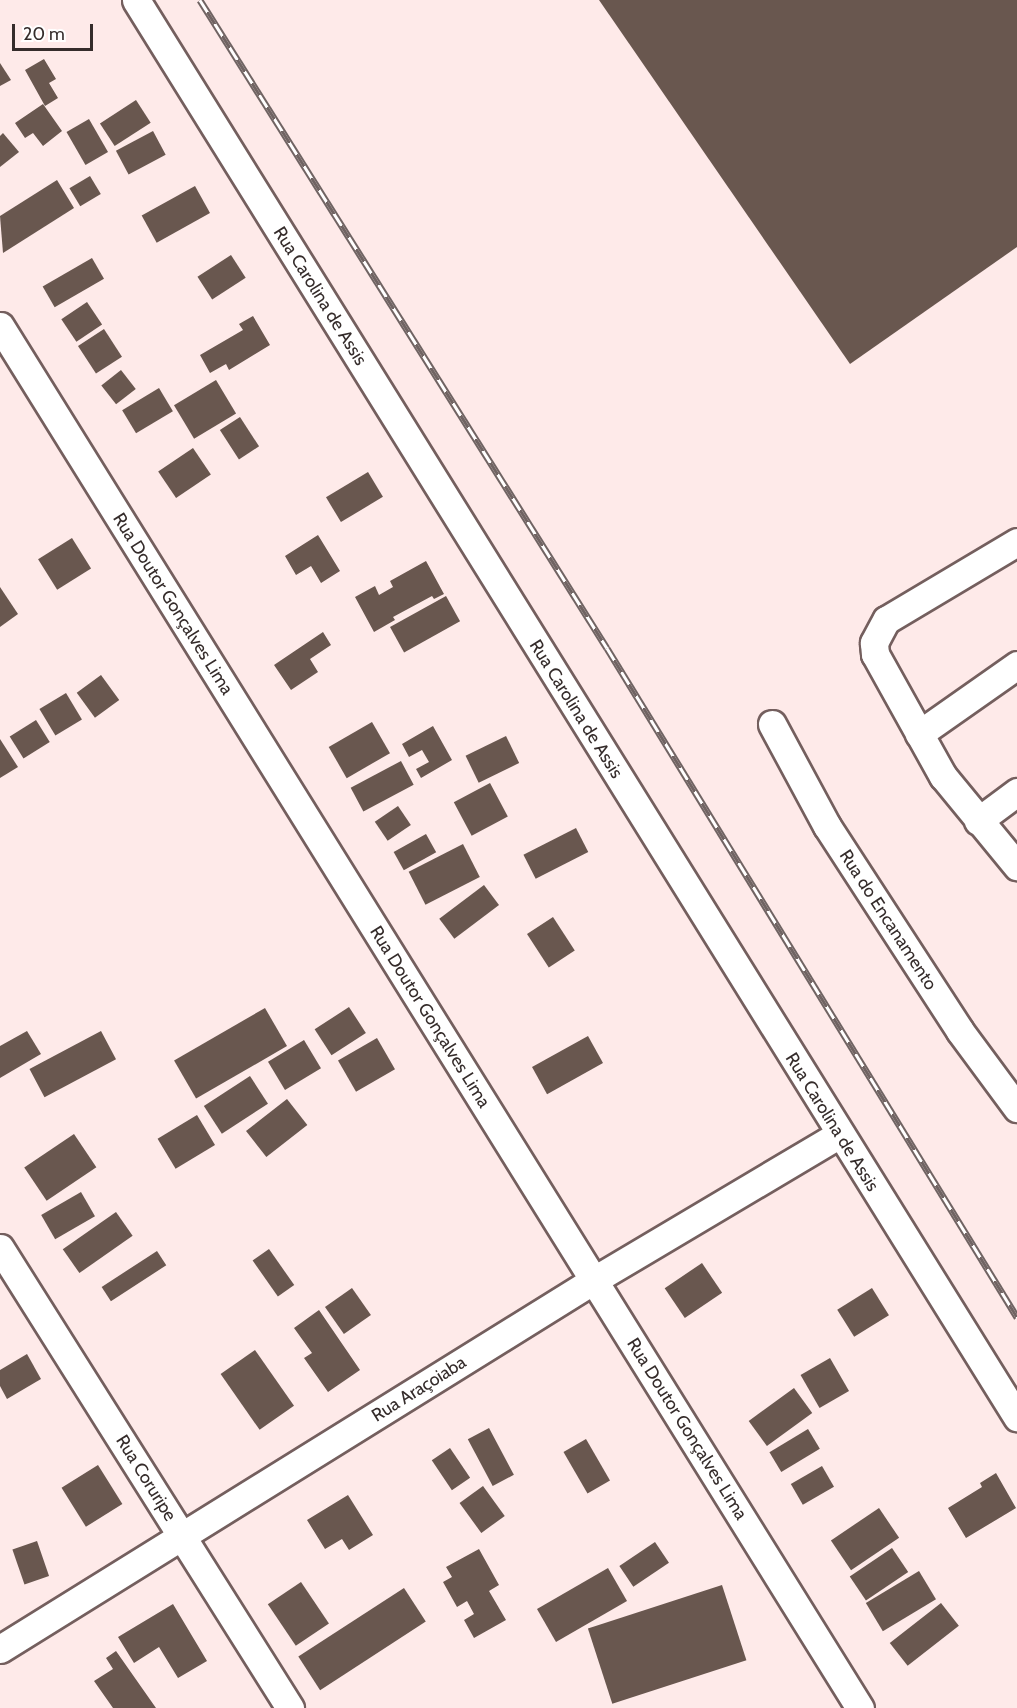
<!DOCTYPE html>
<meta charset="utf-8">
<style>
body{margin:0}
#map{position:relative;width:1017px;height:1708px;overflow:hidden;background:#feeae9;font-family:Cabin,sans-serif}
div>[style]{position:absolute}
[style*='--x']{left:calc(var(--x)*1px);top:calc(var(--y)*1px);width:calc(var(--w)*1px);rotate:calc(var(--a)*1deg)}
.building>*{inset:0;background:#69574f;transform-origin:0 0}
.roads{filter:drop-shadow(2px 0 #745f5e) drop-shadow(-2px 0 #745f5e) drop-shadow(0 2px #745f5e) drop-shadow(0 -2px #745f5e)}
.street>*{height:27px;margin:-13.5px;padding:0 13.5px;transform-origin:13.5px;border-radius:13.5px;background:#fff}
.rail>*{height:7px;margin-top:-3.5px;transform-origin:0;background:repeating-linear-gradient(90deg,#fff 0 14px,#706463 0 28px);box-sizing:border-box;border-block:2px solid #706463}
span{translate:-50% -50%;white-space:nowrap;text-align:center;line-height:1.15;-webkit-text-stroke:6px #fff;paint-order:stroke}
.street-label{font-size:18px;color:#352c2b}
.scale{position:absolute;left:12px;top:24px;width:81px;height:27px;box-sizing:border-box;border:3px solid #352c2b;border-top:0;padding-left:8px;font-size:18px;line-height:21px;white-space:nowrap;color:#352c2b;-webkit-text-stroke:4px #fff;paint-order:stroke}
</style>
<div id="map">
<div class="building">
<i style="clip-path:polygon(599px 0,1017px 0,1017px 247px,850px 364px)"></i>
<i style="clip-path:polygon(44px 59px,56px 79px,49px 83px,58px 98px,45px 106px,25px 70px)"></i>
<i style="clip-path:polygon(0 63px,11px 80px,0 86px)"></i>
<i style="left:136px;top:100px;width:27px;height:43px;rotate:57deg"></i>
<i style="clip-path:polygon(43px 104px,62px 131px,43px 146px,33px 133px,25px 138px,15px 123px)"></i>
<i style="left:89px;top:119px;width:38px;height:26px;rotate:60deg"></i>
<i style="left:153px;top:131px;width:27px;height:42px;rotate:62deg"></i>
<i style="clip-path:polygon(3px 133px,19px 152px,0 167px,0 136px)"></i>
<i style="left:90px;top:176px;width:21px;height:24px;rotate:59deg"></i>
<i style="clip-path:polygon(57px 180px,74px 208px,3px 253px,0 216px)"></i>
<i style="left:195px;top:186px;width:31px;height:61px;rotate:61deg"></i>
<i style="left:231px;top:255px;width:27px;height:40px;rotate:57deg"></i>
<i style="left:92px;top:258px;width:24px;height:57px;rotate:60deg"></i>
<i style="left:87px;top:302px;width:27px;height:31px;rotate:56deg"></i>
<i style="clip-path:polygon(253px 316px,270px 345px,229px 370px,226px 364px,210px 373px,200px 355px,243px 330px,239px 324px)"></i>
<i style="left:104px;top:329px;width:33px;height:31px;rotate:57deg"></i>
<i style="left:121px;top:370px;width:24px;height:25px;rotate:52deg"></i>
<i style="left:216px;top:380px;width:39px;height:49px;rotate:59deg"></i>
<i style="left:159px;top:388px;width:27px;height:43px;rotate:59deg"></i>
<i style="left:240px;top:417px;width:35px;height:24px;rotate:57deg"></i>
<i style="left:193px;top:448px;width:32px;height:42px;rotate:56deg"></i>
<i style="left:368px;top:472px;width:29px;height:49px;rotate:59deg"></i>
<i style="clip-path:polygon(318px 535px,340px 571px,321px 583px,311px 566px,296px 575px,285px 556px)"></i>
<i style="left:72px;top:538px;width:36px;height:40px;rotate:58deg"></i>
<i style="clip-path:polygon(426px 561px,444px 594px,434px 599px,432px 596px,393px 617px,395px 620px,374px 632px,355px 597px,375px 586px,379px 595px,393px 587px,390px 581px)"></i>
<i style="clip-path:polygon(0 587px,18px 614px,0 627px)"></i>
<i style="left:446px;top:596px;width:29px;height:64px;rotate:61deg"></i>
<i style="clip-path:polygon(323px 632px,331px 645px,310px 659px,318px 672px,291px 690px,274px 665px)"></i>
<i style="left:101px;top:675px;width:31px;height:30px;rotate:54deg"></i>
<i style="left:66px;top:693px;width:31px;height:31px;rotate:59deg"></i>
<i style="left:36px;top:720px;width:26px;height:31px;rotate:58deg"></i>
<i style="left:372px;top:722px;width:36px;height:50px;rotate:60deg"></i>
<i style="clip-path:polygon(433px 726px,452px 760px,421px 778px,416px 769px,429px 762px,422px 750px,409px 757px,402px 744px)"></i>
<i style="left:506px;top:736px;width:30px;height:45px;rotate:64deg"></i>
<i style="clip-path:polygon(0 739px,18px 767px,0 778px)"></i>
<i style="left:401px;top:761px;width:27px;height:57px;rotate:62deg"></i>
<i style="left:490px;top:783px;width:38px;height:41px;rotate:62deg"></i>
<i style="left:398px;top:806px;width:23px;height:28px;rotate:56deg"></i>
<i style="left:576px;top:828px;width:27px;height:59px;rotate:63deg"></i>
<i style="left:426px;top:834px;width:21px;height:37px;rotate:61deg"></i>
<i style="left:463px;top:844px;width:37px;height:61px;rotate:63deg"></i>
<i style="left:484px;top:885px;width:25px;height:56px;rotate:53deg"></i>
<i style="left:553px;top:917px;width:40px;height:31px;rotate:57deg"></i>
<i style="left:349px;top:1007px;width:31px;height:41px;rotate:57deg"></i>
<i style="left:265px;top:1008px;width:44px;height:105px;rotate:60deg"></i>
<i style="clip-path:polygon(27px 1031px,41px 1054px,0 1078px,0 1046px)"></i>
<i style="left:101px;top:1031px;width:32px;height:81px;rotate:62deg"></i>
<i style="left:588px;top:1036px;width:31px;height:64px;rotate:61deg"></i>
<i style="left:377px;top:1038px;width:36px;height:45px;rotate:60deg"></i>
<i style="left:304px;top:1040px;width:33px;height:42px;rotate:59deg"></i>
<i style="left:250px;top:1076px;width:33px;height:55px;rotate:57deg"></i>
<i style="left:287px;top:1099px;width:33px;height:52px;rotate:52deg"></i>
<i style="left:197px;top:1115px;width:35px;height:46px;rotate:59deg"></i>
<i style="left:74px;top:1134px;width:40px;height:60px;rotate:56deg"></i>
<i style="left:81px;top:1192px;width:28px;height:46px;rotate:60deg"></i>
<i style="left:116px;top:1212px;width:29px;height:65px;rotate:55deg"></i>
<i style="left:269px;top:1249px;width:44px;height:20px;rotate:55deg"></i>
<i style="left:157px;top:1251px;width:17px;height:66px;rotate:57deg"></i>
<i style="left:702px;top:1263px;width:36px;height:45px;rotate:56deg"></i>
<i style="left:352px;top:1288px;width:33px;height:33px;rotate:55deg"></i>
<i style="left:872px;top:1288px;width:32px;height:41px;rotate:58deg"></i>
<i style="clip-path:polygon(319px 1310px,360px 1370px,328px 1392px,304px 1358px,312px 1353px,294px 1328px)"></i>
<i style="left:255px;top:1350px;width:68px;height:42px;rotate:55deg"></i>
<i style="clip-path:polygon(27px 1354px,41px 1379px,7px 1399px,0 1386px,0 1370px)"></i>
<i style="left:830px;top:1358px;width:38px;height:34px;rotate:60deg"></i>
<i style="left:794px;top:1388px;width:31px;height:56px;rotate:54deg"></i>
<i style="left:489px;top:1428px;width:53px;height:24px;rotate:62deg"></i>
<i style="left:808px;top:1429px;width:23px;height:45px;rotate:59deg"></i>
<i style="left:586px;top:1439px;width:48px;height:26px;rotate:60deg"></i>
<i style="left:450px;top:1448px;width:36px;height:22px;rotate:56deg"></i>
<i style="left:98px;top:1465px;width:46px;height:43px;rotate:58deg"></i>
<i style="left:822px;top:1466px;width:24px;height:36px;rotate:60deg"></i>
<i style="clip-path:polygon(996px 1473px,1016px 1508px,966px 1538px,948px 1508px,982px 1487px,980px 1483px)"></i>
<i style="left:483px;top:1486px;width:37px;height:29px;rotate:54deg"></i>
<i style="clip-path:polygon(348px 1495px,373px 1535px,349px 1550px,342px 1539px,325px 1549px,307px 1520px)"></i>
<i style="left:879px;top:1508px;width:36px;height:58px;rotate:56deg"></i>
<i style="left:37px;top:1541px;width:37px;height:26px;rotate:71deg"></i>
<i style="left:655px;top:1542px;width:25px;height:43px;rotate:56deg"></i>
<i style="left:892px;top:1548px;width:29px;height:51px;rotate:56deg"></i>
<i style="clip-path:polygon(479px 1549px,499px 1585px,489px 1591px,506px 1620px,474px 1638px,464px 1620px,474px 1614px,467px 1601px,457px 1607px,443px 1582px,452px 1577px,446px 1567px)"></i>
<i style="left:608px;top:1568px;width:38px;height:82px;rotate:60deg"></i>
<i style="left:919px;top:1571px;width:33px;height:62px;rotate:59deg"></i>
<i style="left:301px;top:1582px;width:50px;height:40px;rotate:56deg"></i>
<i style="left:722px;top:1585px;width:79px;height:141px;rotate:72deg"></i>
<i style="left:404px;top:1588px;width:40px;height:126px;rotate:57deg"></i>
<i style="left:941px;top:1603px;width:29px;height:65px;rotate:52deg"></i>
<i style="clip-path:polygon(173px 1604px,207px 1661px,178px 1678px,159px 1647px,134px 1663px,118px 1637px)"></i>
<i style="clip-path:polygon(116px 1651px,156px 1708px,113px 1708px,94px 1681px,113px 1669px,106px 1658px)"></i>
</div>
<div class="roads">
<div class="street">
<i style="--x:136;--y:0;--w:1669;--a:58.13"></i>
<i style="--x:0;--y:326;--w:1628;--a:58.11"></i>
<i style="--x:1017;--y:542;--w:152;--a:149.2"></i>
<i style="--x:886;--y:620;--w:26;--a:118"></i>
<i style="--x:874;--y:643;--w:11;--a:85"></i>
<i style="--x:875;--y:654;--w:140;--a:60.9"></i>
<i style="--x:943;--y:776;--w:117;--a:50.6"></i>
<i style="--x:772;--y:724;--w:116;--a:61.7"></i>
<i style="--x:827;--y:826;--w:244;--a:57"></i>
<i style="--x:960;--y:1031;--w:96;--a:53.5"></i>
<i style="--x:919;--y:734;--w:120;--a:-35.1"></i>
<i style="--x:978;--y:821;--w:49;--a:-36.6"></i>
<i style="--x:0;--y:1248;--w:544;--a:57.77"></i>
<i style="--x:0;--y:1649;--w:699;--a:-31.85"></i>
<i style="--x:594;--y:1280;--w:286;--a:-30.7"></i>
</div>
</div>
<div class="rail">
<i style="--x:200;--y:0;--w:765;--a:57.87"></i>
<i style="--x:607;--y:648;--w:785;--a:58.5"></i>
</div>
<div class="street-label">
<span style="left:320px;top:296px;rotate:58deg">Rua Carolina de Assis</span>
<span style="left:173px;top:604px;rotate:58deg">Rua Doutor Gonçalves Lima</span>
<span style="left:576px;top:709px;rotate:58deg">Rua Carolina de Assis</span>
<span style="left:888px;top:920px;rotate:57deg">Rua do Encanamento</span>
<span style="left:430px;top:1017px;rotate:58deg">Rua Doutor Gonçalves Lima</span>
<span style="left:832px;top:1122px;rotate:58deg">Rua Carolina de Assis</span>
<span style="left:419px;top:1389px;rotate:-32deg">Rua Araçoiaba</span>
<span style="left:687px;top:1429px;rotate:58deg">Rua Doutor Gonçalves Lima</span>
<span style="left:146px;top:1478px;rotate:58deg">Rua Coruripe</span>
</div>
<div class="scale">20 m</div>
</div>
